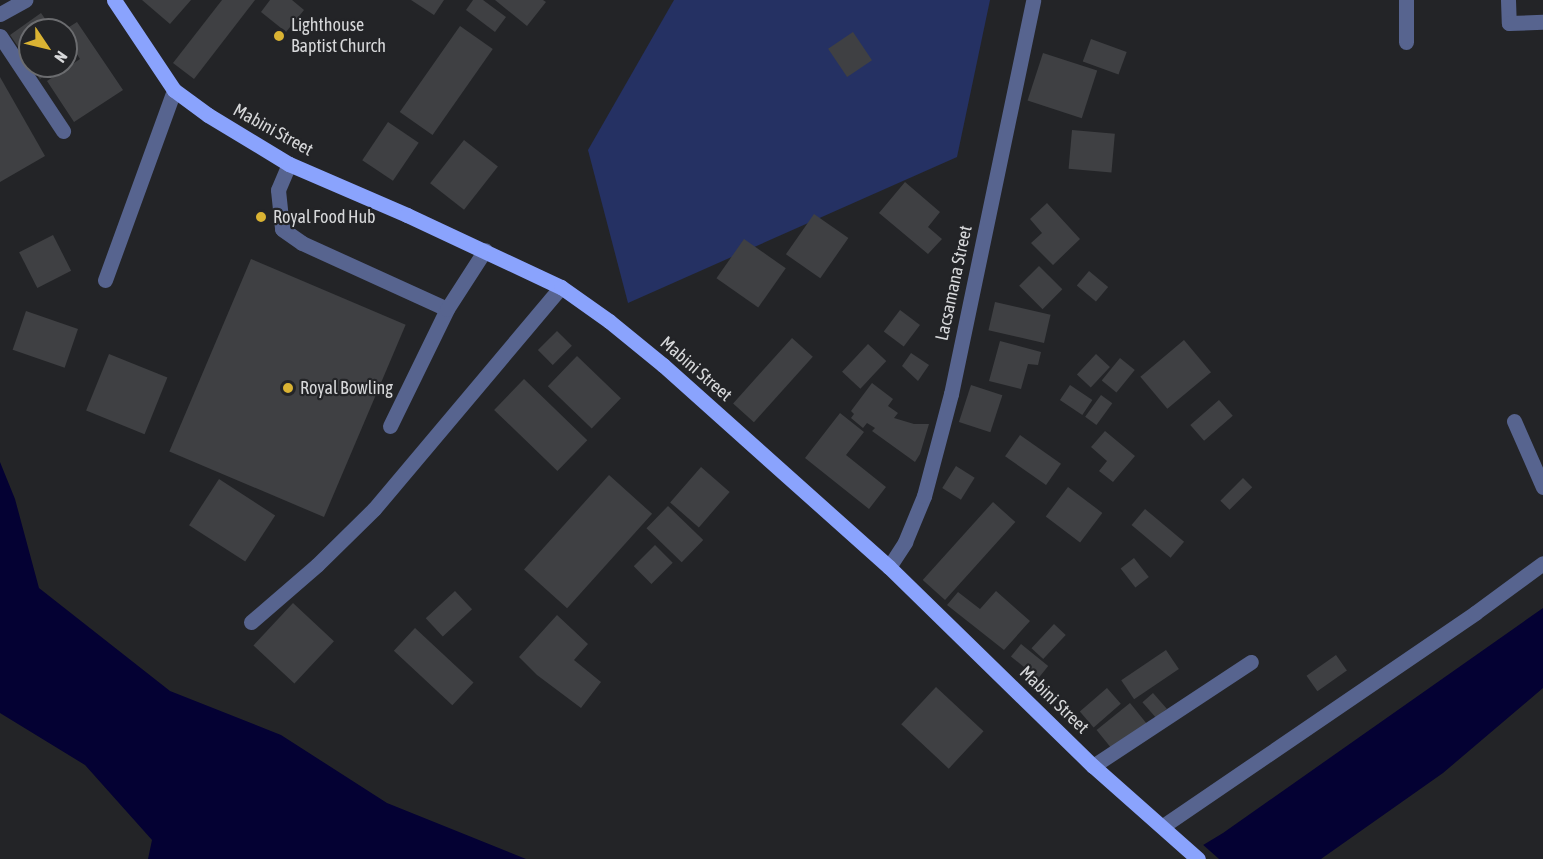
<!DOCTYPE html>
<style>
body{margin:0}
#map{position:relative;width:1543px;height:859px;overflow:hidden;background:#232427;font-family:"Asap Condensed",sans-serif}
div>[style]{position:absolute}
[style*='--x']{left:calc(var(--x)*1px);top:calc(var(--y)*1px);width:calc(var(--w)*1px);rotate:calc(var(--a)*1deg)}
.green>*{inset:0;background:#253163}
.water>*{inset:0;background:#040133}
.pier>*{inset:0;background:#232427}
.building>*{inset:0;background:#3f4043;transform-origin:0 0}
.minor>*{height:15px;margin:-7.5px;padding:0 7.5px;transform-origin:7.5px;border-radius:7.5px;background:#57648f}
.major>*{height:15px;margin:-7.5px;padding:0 7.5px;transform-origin:7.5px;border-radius:7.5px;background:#8aa3fd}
.dots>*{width:16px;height:16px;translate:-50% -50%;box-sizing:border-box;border:3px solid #232427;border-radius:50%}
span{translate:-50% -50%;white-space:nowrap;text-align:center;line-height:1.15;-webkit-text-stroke:4.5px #232427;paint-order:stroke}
.poi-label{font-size:18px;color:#d7d8da}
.left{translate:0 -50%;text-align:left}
.street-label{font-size:18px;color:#d7d8da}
.north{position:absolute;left:18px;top:18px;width:60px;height:60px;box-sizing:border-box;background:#232427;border:2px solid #6b6c6f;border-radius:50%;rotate:125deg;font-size:16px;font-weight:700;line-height:24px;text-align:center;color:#d7d8da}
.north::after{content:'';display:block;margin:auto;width:21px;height:27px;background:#dab333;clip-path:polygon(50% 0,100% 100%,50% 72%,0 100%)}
</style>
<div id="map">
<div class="green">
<i style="clip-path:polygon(674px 0,990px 0,957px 157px,628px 303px,588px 150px)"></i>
</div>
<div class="water">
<i style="clip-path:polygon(0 462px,15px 499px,39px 588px,170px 691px,281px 735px,387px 803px,526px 859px,148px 859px,152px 840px,85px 765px,0 713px)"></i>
<i style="clip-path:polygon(1543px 608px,1543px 688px,1443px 773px,1321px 859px,1180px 859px,1223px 833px)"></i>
</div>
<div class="pier">
<i style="clip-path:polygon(1201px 843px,1219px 859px,1177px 859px,1178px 857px)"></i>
</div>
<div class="building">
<i style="clip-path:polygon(142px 0,191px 0,170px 24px)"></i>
<i style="clip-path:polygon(222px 0,255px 0,194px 79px,173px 63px)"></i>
<i style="clip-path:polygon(270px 0,292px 0,304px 10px,286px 32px,261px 12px)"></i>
<i style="clip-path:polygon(411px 0,444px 0,434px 15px)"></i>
<i style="clip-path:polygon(473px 0,483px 0,506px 17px,495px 32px,466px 10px)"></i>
<i style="clip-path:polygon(495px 0,543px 0,546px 2px,527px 26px)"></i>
<i style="clip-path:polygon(41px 13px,53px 30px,30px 30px,30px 64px,10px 35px)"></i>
<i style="clip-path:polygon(77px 22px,123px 90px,74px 122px,47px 81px,80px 59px,66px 37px,66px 29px)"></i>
<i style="left:460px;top:26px;width:40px;height:105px;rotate:35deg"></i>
<i style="left:853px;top:32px;width:34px;height:30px;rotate:56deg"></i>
<i style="left:1091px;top:39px;width:38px;height:24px;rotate:20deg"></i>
<i style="clip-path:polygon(66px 48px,72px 57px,66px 61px)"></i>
<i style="left:1043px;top:53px;width:57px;height:50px;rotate:18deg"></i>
<i style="clip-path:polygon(31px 66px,58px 66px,40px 79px)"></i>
<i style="clip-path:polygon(0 77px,45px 156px,0 182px)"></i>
<i style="left:388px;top:122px;width:37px;height:46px;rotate:34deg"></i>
<i style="left:1072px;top:130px;width:43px;height:39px;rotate:5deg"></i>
<i style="left:464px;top:140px;width:43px;height:55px;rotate:38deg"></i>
<i style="clip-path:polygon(905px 182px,940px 212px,928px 227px,942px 239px,928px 254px,879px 213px)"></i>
<i style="clip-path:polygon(1047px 203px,1080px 239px,1053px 265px,1031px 243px,1042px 233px,1030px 219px)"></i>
<i style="left:814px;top:214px;width:42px;height:49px;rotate:35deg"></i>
<i style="left:53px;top:235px;width:40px;height:38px;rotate:63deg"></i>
<i style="left:744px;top:239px;width:51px;height:48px;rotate:35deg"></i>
<i style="left:251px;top:259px;width:168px;height:209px;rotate:23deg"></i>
<i style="left:1039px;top:266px;width:33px;height:28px;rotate:45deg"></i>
<i style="left:1089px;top:271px;width:25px;height:19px;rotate:40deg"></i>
<i style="left:995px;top:302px;width:57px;height:29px;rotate:13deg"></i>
<i style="left:900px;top:310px;width:25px;height:27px;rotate:37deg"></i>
<i style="left:26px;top:311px;width:55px;height:41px;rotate:19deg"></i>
<i style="left:557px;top:331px;width:21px;height:27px;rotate:45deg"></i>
<i style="left:792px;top:338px;width:28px;height:88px;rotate:42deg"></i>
<i style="left:1184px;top:340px;width:42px;height:57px;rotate:50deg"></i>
<i style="clip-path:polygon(1000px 341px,1041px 352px,1038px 365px,1028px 364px,1021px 389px,989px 381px)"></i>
<i style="left:868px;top:344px;width:25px;height:38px;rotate:43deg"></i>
<i style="clip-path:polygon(911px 353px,929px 365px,918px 381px,902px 366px)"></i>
<i style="left:109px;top:354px;width:63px;height:61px;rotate:22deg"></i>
<i style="left:1096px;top:354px;width:19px;height:28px;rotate:43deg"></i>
<i style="left:577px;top:356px;width:61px;height:42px;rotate:44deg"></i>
<i style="left:1120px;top:358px;width:19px;height:29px;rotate:39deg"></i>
<i style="left:524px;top:379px;width:88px;height:43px;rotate:44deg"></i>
<i style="clip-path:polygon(872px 383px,893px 399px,888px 406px,898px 413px,894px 418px,914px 424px,929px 424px,920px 454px,915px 462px,872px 431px,875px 428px,867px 423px,863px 428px,851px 418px,854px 414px,851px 411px)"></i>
<i style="left:971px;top:385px;width:33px;height:39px;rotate:18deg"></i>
<i style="left:1070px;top:385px;width:27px;height:18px;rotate:34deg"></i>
<i style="left:1101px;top:395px;width:14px;height:27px;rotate:36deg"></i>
<i style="left:1219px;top:400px;width:21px;height:38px;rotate:49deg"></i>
<i style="clip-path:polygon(840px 413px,864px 432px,846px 455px,886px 487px,869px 509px,805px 458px)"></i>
<i style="clip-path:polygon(1105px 431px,1135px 456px,1113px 482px,1099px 471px,1107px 461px,1091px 447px)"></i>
<i style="left:1020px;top:435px;width:50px;height:26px;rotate:35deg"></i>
<i style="left:956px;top:466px;width:22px;height:26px;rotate:32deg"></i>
<i style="left:701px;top:467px;width:38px;height:47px;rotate:41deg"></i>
<i style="left:609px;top:475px;width:58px;height:127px;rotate:42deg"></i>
<i style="left:1243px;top:478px;width:13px;height:32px;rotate:45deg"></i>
<i style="left:219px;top:479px;width:67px;height:55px;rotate:33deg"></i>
<i style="left:1068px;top:487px;width:43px;height:37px;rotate:37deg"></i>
<i style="left:993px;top:502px;width:30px;height:105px;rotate:42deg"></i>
<i style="left:668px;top:506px;width:49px;height:31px;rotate:44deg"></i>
<i style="left:1145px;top:509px;width:51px;height:21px;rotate:40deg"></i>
<i style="left:655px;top:545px;width:25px;height:30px;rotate:45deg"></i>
<i style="left:1134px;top:558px;width:24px;height:17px;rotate:52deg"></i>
<i style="left:455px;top:591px;width:25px;height:40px;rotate:47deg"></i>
<i style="clip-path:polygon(996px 591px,1030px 621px,1004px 650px,947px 605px,958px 592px,980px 609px)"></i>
<i style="left:293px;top:603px;width:56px;height:58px;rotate:43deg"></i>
<i style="clip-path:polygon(557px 615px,588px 644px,574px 660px,601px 682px,581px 708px,537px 675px,519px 657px)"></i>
<i style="left:1054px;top:624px;width:16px;height:33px;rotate:43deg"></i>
<i style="left:415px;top:628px;width:80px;height:31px;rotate:43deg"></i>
<i style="left:1021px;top:644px;width:35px;height:16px;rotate:39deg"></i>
<i style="left:1166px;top:650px;width:23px;height:54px;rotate:56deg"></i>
<i style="left:1336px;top:655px;width:19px;height:36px;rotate:55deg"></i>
<i style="left:936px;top:687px;width:65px;height:51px;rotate:43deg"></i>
<i style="left:1107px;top:688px;width:21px;height:36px;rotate:49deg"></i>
<i style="left:1153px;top:693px;width:21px;height:14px;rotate:49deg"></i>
<i style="left:1130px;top:703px;width:27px;height:43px;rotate:51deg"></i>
</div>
<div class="minor">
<i style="--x:1406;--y:0;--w:42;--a:90"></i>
<i style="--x:1508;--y:0;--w:23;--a:88"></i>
<i style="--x:1509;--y:23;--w:34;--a:-2"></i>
<i style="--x:0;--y:14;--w:29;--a:-29"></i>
<i style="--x:0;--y:36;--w:114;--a:56.4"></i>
<i style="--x:289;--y:164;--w:28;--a:113"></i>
<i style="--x:278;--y:190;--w:39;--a:84"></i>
<i style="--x:282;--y:229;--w:24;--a:35"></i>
<i style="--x:302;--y:243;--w:159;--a:24.5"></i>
<i style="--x:105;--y:280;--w:202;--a:-70"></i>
<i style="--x:1514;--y:421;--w:72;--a:66.3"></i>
<i style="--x:390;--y:426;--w:130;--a:-64"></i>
<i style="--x:447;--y:309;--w:70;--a:-57.2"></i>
<i style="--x:889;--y:567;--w:30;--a:-57"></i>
<i style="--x:905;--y:542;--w:50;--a:-67.6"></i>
<i style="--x:924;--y:496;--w:106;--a:-75.2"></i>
<i style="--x:951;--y:394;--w:402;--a:-78.2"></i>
<i style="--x:251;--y:622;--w:87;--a:-40.8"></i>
<i style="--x:317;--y:565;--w:80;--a:-44.5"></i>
<i style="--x:374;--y:509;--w:290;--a:-49.9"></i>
<i style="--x:1093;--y:766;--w:189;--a:-33.4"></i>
<i style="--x:1163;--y:826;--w:378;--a:-34.3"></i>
<i style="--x:1475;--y:613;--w:84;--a:-36.3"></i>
</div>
<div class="major">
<i style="--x:114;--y:0;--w:108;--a:56.3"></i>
<i style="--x:174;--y:90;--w:42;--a:36.3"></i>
<i style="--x:208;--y:115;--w:95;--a:31.2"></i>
<i style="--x:289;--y:164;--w:129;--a:23.4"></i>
<i style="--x:407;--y:215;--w:170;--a:25.1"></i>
<i style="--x:561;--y:287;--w:59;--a:35.3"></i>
<i style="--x:609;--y:321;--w:70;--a:39.2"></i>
<i style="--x:663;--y:365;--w:303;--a:41.8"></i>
<i style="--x:889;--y:567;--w:285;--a:44.3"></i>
<i style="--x:1093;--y:766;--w:140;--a:41.5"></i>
</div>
<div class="dots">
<i style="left:279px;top:36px;background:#dab333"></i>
<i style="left:261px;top:217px;background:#dab333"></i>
<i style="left:288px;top:388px;background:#dab333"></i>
</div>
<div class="poi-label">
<span class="left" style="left:291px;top:36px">Lighthouse<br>Baptist Church</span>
<span class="left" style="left:273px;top:217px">Royal Food Hub</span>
<span class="left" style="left:300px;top:388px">Royal Bowling</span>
</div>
<div class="street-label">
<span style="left:273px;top:130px;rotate:29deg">Mabini Street</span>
<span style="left:954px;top:283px;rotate:-78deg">Lacsamana Street</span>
<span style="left:696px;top:369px;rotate:41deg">Mabini Street</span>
<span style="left:1054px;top:700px;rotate:44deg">Mabini Street</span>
</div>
<div class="north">N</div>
</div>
